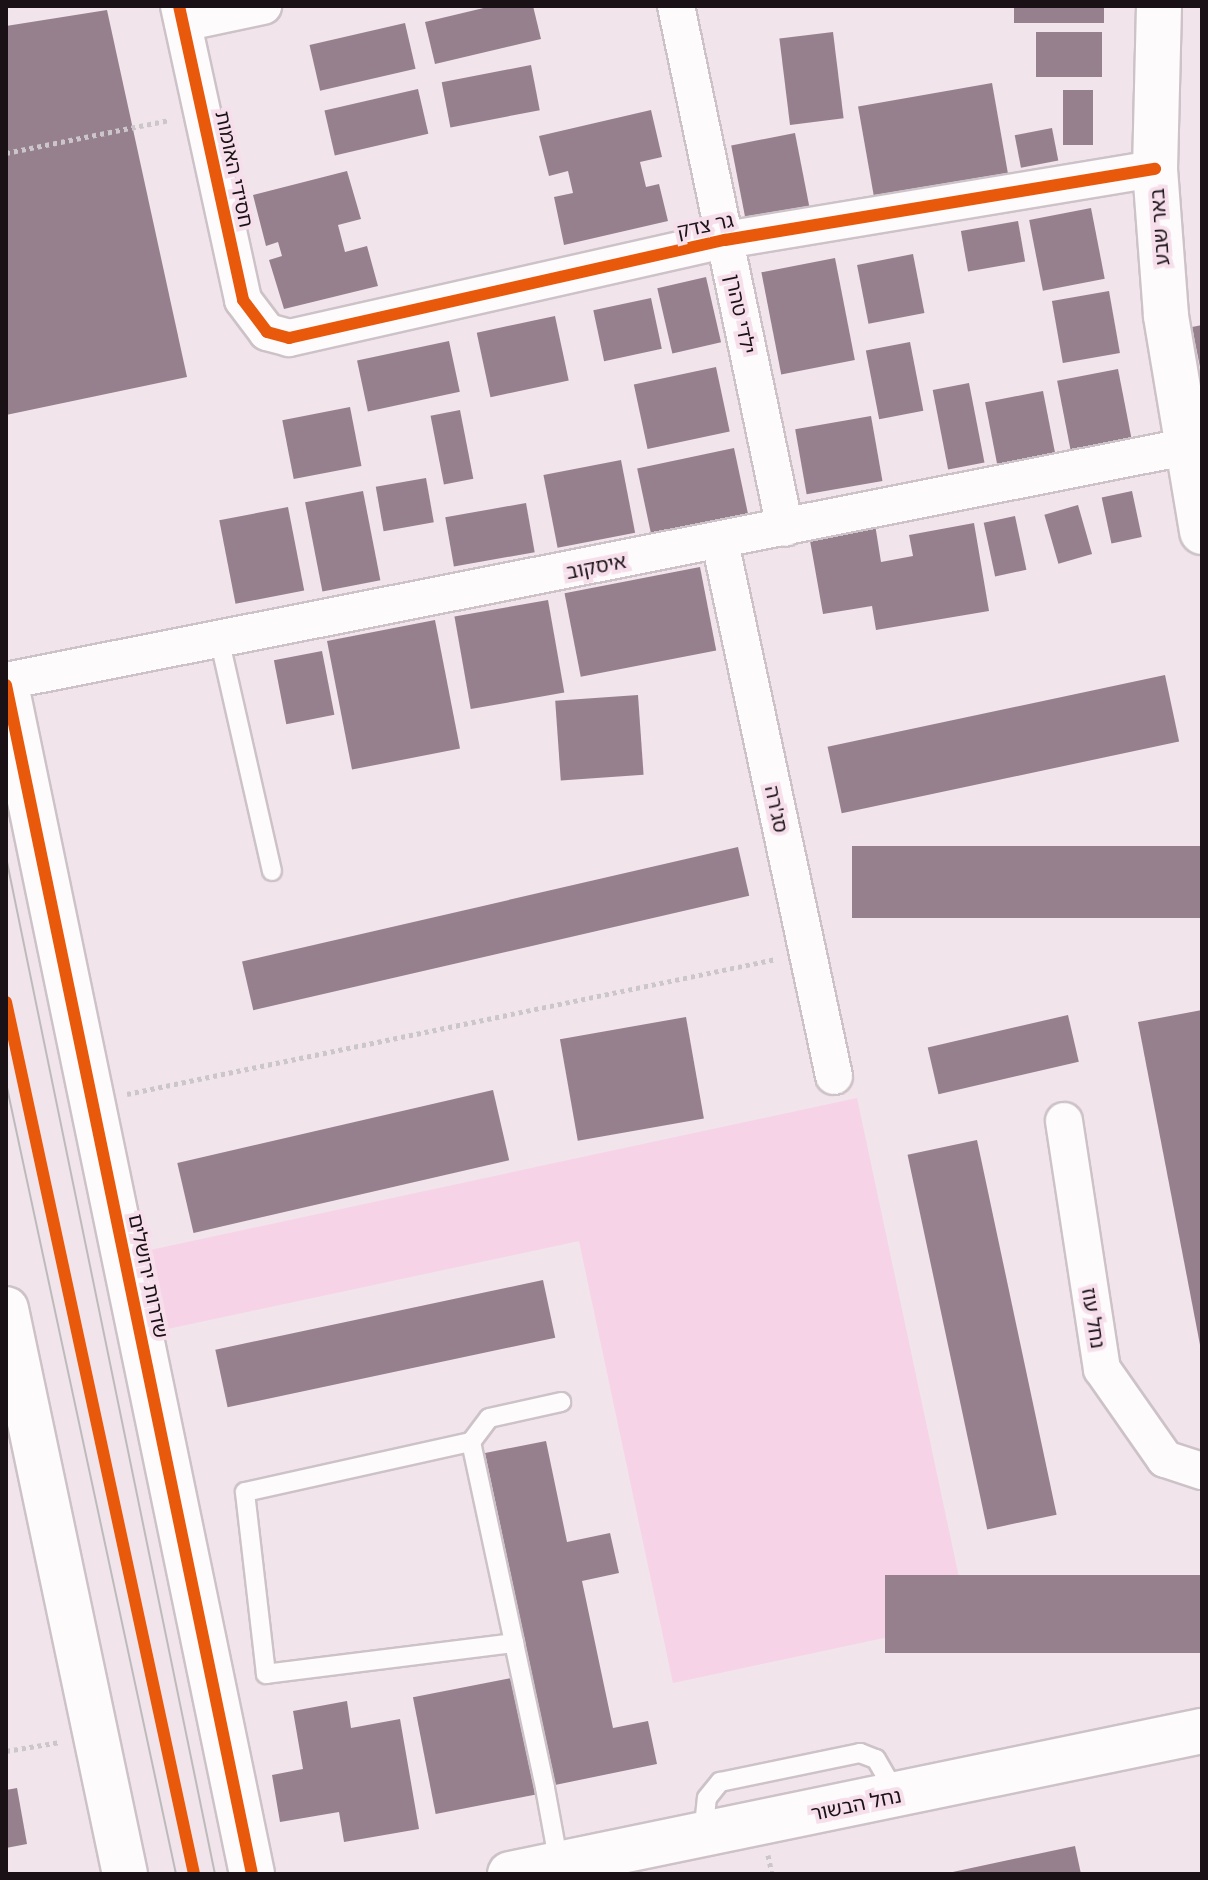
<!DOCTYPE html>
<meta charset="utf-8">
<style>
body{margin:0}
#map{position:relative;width:1208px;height:1880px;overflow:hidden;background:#f1e4eb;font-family:Georgia,"Noto Sans Hebrew",serif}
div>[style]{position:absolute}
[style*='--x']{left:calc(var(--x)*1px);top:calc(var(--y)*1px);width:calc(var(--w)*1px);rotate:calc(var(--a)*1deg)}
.green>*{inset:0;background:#f7d3e7}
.building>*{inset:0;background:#96808e;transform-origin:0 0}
.path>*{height:5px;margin-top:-2.5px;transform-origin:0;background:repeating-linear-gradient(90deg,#cbc6c9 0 4px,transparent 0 8px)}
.roads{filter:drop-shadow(2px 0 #ccc2c7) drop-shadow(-2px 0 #ccc2c7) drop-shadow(0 2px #ccc2c7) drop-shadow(0 -2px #ccc2c7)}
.service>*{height:18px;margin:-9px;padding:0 9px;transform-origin:9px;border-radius:9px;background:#fdfbfc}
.minor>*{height:36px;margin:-18px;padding:0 18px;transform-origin:18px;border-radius:18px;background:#fdfbfc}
.tertiary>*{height:44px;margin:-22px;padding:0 22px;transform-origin:22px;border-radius:22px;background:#fdfbfc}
.tram>*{height:2px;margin:-1px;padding:0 1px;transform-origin:1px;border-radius:1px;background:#bdbabb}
.cycleway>*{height:12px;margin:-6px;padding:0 6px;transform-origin:6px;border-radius:6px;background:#e8590c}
span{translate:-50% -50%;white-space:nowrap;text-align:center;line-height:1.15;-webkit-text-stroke:8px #f6dfeb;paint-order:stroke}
.street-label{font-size:20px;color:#191115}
.frame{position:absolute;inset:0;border:8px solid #191115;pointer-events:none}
</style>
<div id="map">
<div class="green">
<i style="clip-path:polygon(857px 1098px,968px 1620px,673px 1683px,579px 1241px,158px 1331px,141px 1252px)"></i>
</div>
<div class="building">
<i style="clip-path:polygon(492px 6px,533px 6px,541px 39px,435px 64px,425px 22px)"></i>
<i style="left:1014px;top:6px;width:90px;height:17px"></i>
<i style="clip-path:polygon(107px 10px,187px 377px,6px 415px,6px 26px)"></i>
<i style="left:405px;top:23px;width:47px;height:98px;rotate:77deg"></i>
<i style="left:833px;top:32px;width:87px;height:54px;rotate:83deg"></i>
<i style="left:1036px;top:32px;width:66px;height:45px"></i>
<i style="left:531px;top:65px;width:46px;height:91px;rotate:79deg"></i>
<i style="left:992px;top:83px;width:96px;height:136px;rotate:80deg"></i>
<i style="left:418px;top:89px;width:46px;height:96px;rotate:77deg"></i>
<i style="left:1063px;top:90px;width:30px;height:55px"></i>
<i style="clip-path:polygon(651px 110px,662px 157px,640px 162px,646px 187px,659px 184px,668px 221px,564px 245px,554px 197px,573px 193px,568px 171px,549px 176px,539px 136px)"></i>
<i style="left:1052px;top:128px;width:33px;height:38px;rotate:79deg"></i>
<i style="left:795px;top:133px;width:81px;height:65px;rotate:79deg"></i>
<i style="clip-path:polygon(347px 171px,361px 219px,338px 225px,345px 252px,367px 246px,378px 286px,284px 309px,269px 260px,282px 256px,278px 242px,266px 246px,253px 195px)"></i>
<i style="left:1091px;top:208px;width:72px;height:63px;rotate:79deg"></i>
<i style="left:1018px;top:221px;width:41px;height:58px;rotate:80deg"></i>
<i style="left:913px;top:254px;width:60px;height:57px;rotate:79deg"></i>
<i style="left:835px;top:258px;width:104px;height:75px;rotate:79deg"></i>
<i style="left:706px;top:277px;width:67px;height:50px;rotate:77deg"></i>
<i style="left:1109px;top:291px;width:63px;height:58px;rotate:80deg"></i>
<i style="left:651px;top:298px;width:52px;height:59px;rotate:78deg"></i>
<i style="left:555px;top:316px;width:66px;height:80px;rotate:78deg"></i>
<i style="clip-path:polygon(1202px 325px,1202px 372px,1201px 372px,1192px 327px)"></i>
<i style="left:449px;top:341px;width:52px;height:94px;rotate:78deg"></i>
<i style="left:910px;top:342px;width:70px;height:45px;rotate:79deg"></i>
<i style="left:716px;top:367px;width:66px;height:84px;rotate:78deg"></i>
<i style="left:1118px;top:369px;width:73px;height:62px;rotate:79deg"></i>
<i style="left:969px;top:383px;width:81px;height:37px;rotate:79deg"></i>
<i style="left:1043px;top:391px;width:63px;height:59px;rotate:79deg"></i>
<i style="left:350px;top:407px;width:60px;height:69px;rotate:79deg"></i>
<i style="left:460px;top:410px;width:70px;height:30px;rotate:79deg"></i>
<i style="left:871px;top:416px;width:66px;height:77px;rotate:80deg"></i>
<i style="left:734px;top:448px;width:67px;height:99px;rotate:78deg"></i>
<i style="left:621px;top:460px;width:74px;height:79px;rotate:79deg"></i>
<i style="left:426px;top:478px;width:45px;height:51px;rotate:80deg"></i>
<i style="left:363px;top:491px;width:91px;height:59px;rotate:79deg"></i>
<i style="left:1132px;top:491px;width:47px;height:31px;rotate:78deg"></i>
<i style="left:526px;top:503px;width:50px;height:82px;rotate:80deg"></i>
<i style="left:1078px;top:505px;width:51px;height:35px;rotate:74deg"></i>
<i style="left:288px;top:507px;width:85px;height:70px;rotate:79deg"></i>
<i style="left:1015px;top:516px;width:55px;height:32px;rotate:78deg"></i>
<i style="clip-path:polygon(974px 523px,989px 611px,876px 630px,872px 606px,823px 614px,809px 535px,875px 524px,881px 562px,913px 556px,909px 535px)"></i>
<i style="left:700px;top:567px;width:85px;height:138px;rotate:79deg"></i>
<i style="left:548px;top:600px;width:94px;height:95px;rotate:80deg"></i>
<i style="left:435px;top:620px;width:131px;height:110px;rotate:79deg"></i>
<i style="left:322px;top:651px;width:65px;height:49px;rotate:79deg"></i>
<i style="left:1165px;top:675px;width:68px;height:345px;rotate:78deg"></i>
<i style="left:638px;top:695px;width:80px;height:83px;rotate:86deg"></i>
<i style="left:1202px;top:846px;width:72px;height:350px;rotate:90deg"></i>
<i style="left:738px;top:847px;width:50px;height:509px;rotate:77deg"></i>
<i style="clip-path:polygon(1202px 1010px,1202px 1350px,1201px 1350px,1138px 1022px)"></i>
<i style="left:1068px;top:1015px;width:48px;height:144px;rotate:77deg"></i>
<i style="left:686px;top:1017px;width:103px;height:128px;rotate:80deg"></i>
<i style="left:493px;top:1090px;width:72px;height:324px;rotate:77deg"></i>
<i style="left:977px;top:1140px;width:383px;height:71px;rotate:78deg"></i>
<i style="left:543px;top:1280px;width:59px;height:335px;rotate:78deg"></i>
<i style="clip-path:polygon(546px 1441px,567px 1542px,610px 1533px,619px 1573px,582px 1581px,613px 1728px,648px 1721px,657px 1764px,555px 1785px,485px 1453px)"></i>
<i style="left:1202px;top:1575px;width:78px;height:317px;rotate:90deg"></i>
<i style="left:517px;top:1677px;width:119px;height:106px;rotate:79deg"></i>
<i style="clip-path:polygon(347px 1701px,351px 1728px,400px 1719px,419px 1829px,344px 1842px,339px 1812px,280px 1822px,272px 1775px,303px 1769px,293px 1711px)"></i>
<i style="clip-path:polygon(17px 1788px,27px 1844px,6px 1848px,6px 1790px)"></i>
<i style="clip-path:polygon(1075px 1846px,1081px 1874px,949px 1874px,948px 1873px)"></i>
</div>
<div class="path">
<i style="--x:6;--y:153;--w:167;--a:-11.4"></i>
<i style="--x:127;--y:1094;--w:663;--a:-11.75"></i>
<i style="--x:6;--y:1751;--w:55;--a:-9.5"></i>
<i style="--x:768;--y:1855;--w:19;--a:78"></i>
</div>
<div class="roads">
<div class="service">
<i style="--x:219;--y:638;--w:239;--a:77.2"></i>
<i style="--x:471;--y:1442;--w:30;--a:-53"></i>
<i style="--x:489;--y:1418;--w:74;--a:-12.5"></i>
<i style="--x:514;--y:1643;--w:250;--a:172.9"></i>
<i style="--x:266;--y:1674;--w:183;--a:-96.6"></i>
<i style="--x:245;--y:1492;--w:231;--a:-12.5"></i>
<i style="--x:471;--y:1442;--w:206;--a:77.9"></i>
<i style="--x:514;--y:1643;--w:148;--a:77.9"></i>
<i style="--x:545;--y:1788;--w:77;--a:79.6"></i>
<i style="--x:703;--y:1835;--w:37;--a:-84"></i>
<i style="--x:707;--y:1798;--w:21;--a:-51"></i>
<i style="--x:720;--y:1782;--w:143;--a:-11.7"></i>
<i style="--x:860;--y:1753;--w:17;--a:21"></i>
<i style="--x:876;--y:1759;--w:39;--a:60"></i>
</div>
<div class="minor">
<i style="--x:179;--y:6;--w:301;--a:77.7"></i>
<i style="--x:243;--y:300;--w:40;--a:53"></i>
<i style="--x:267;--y:332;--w:23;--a:15"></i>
<i style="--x:289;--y:338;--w:447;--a:-12.7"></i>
<i style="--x:725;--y:240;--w:436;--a:-9.4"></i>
<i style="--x:676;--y:6;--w:533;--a:78.21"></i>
<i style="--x:183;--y:23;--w:82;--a:-12"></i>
<i style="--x:720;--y:542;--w:546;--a:77.95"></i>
<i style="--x:6;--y:681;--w:1202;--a:-11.23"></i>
<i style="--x:1064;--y:1121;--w:251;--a:81.3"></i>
<i style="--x:1102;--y:1369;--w:110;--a:55"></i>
<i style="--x:1165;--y:1459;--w:39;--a:18"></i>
</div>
<div class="tertiary">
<i style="--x:1159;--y:6;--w:163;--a:91.4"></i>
<i style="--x:1155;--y:169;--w:147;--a:85.7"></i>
<i style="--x:1166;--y:316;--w:219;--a:80.5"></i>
<i style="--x:6;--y:685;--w:1214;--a:78.31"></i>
<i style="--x:6;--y:1309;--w:577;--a:78.11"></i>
<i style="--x:510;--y:1874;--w:707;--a:-11.68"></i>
</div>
</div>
<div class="tram">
<i style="--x:6;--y:857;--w:1038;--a:78.39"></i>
<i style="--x:6;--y:1083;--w:809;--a:77.87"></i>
</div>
<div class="cycleway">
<i style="--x:179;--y:6;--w:301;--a:77.7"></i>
<i style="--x:243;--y:300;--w:40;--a:53"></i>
<i style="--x:267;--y:332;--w:23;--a:15"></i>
<i style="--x:289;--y:338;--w:447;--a:-12.7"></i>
<i style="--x:725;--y:240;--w:436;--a:-9.4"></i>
<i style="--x:6;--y:685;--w:1214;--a:78.31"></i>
<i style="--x:6;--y:1002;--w:892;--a:77.83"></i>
</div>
<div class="street-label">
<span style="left:235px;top:169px;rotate:78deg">חסידי האומות</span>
<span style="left:705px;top:225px;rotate:-12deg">גר צדק</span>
<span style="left:1159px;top:227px;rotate:-94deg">באר שבע</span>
<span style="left:741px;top:314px;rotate:78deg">ילדי טהרן</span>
<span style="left:596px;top:566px;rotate:-11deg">איסקוב</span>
<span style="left:777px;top:809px;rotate:78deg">סג'רה</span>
<span style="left:149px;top:1276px;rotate:78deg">שדרות ירושלים</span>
<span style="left:1094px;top:1318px;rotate:81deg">נחל עוז</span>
<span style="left:856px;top:1804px;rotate:-12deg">נחל הבשור</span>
</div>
<div class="frame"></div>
</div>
